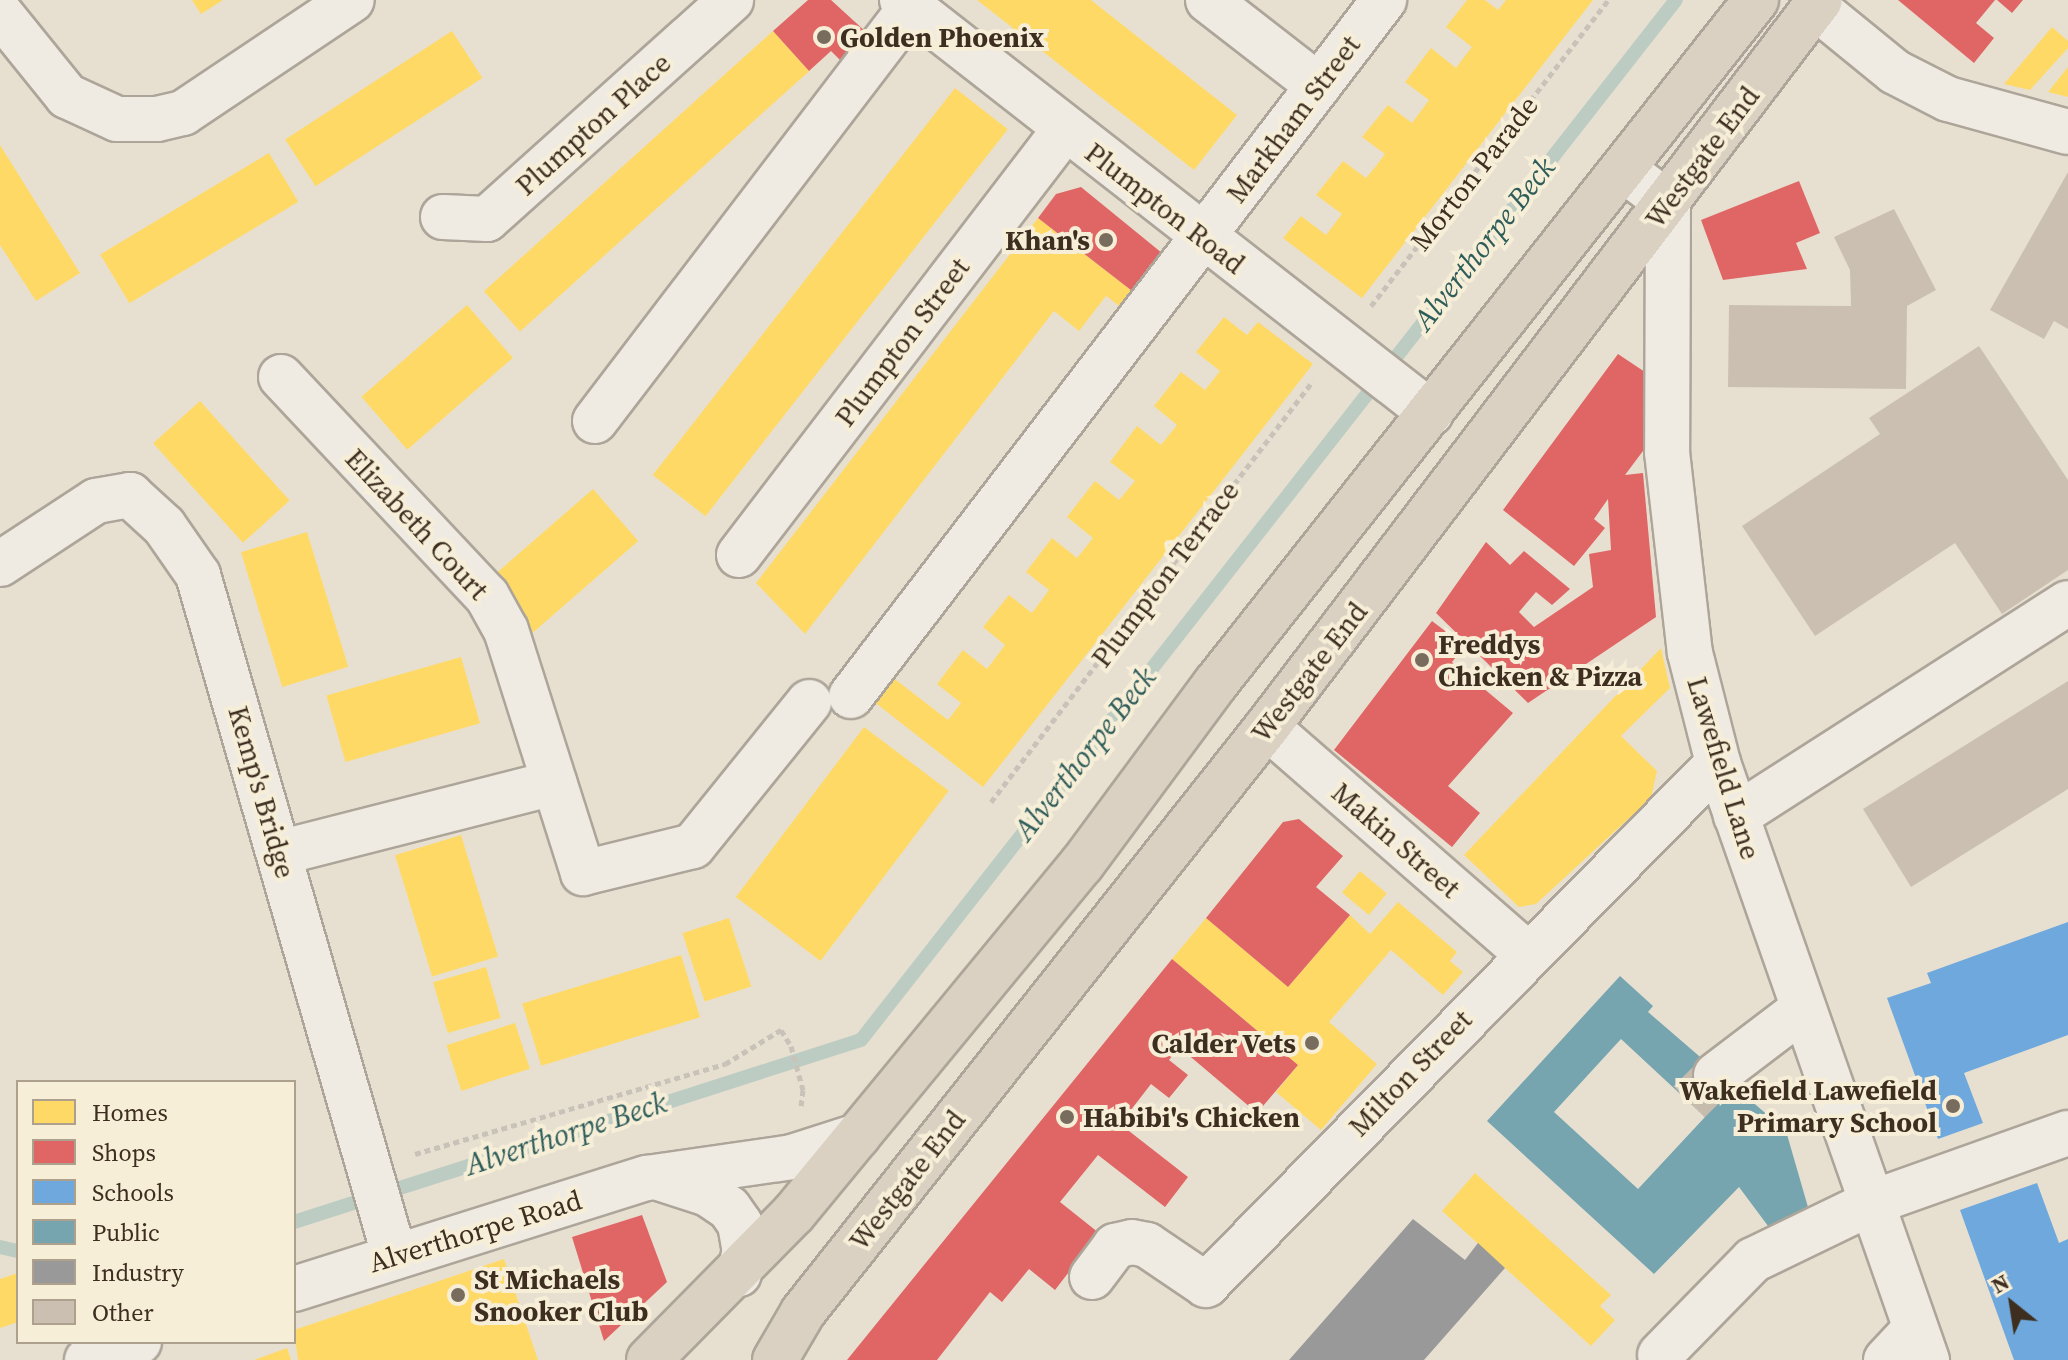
<!DOCTYPE html>
<style>
body{margin:0}
#map{position:relative;width:2068px;height:1360px;overflow:hidden;background:#e7e0d1;font-family:"Source Serif 4",serif}
div>[style]{position:absolute}
[style*='--x']{left:calc(var(--x)*1px);top:calc(var(--y)*1px);width:calc(var(--w)*1px);rotate:calc(var(--a)*1deg)}
.homes>*{inset:0;background:#ffd966;transform-origin:0 0}
.shops>*{inset:0;background:#e06666}
.schools>*{inset:0;background:#6fa8dc}
.public>*{inset:0;background:#76a5af}
.industry>*{inset:0;background:#999}
.stream>*{height:14px;margin:-7px;padding:0 7px;transform-origin:7px;border-radius:7px;background:#bcccc2}
.building>*{inset:0;background:#cbbfb2}
.minor-tunnel>*{height:44px;margin-top:-22px;transform-origin:0;background:repeating-linear-gradient(90deg,#c5bcae 0 44px,transparent 0 66px)}
.path>*{height:5px;margin-top:-2.5px;transform-origin:0;background:repeating-linear-gradient(90deg,#c8c2b9 0 6px,transparent 0 10px)}
.roads{filter:drop-shadow(2px 0 #ada599) drop-shadow(-2px 0 #ada599) drop-shadow(0 2px #ada599) drop-shadow(0 -2px #ada599)}
.minor>*{height:44px;margin:-22px;padding:0 22px;transform-origin:22px;border-radius:22px;background:#efebe3}
.highway>*{height:44px;margin:-22px;padding:0 22px;transform-origin:22px;border-radius:22px;background:#dad1c2}
.dots>*{width:22px;height:22px;translate:-50% -50%;box-sizing:border-box;border:4px solid #f7eed8;border-radius:50%}
span{translate:-50% -50%;white-space:nowrap;text-align:center;line-height:1.15;-webkit-text-stroke:8px #f7eed8;paint-order:stroke}
.poi-label{font-size:28px;color:#3d2e20;font-weight:700}
.left{translate:0 -50%;text-align:left}
.right{translate:-100% -50%;text-align:right}
.street-label{font-size:28px;color:#3d2e20}
.water-label{font-size:30px;color:#2f5d5a;font-style:italic}
.legend{position:absolute;left:16px;top:1080px;width:280px;height:264px;box-sizing:border-box;background:#f7eed8;border:2px solid #ada18e;margin:0;padding:10px 14px;list-style:none;font-size:24px;color:#3d2e20}
.legend li{display:flex;align-items:center;gap:16px;height:40px}
.legend b{width:40px;border:2px solid #ada18e}
.north{position:absolute;left:1972px;top:1264px;width:80px;height:80px;-webkit-text-stroke:6px #f7eed8;paint-order:stroke;rotate:330deg;font-size:22px;font-weight:700;line-height:32px;text-align:center;color:#3d2e20}
.north::after{content:'';display:block;margin:auto;width:28px;height:36px;background:#3d2e20;clip-path:polygon(50% 0,100% 100%,50% 72%,0 100%)}
</style>
<div id="map">
<div class="homes">
<i style="clip-path:polygon(192px 0,223px 0,201px 14px)"></i>
<i style="clip-path:polygon(977px 0,1091px 0,1237px 115px,1194px 170px)"></i>
<i style="clip-path:polygon(1467px 0,1485px 0,1498px 10px,1506px 0,1593px 0,1362px 298px,1283px 238px,1301px 216px,1326px 235px,1342px 214px,1316px 195px,1343px 161px,1366px 178px,1376px 166px,1385px 154px,1362px 137px,1388px 105px,1412px 123px,1429px 100px,1405px 82px,1431px 48px,1456px 68px,1464px 57px,1472px 47px,1446px 27px)"></i>
<i style="clip-path:polygon(2052px 27px,2068px 41px,2068px 48px,2030px 90px,2004px 84px)"></i>
<i style="left:452px;top:31px;width:56px;height:199px;rotate:57deg"></i>
<i style="left:773px;top:31px;width:54px;height:389px;rotate:48deg"></i>
<i style="clip-path:polygon(2068px 67px,2068px 97px,2048px 92px)"></i>
<i style="left:955px;top:88px;width:67px;height:491px;rotate:38deg"></i>
<i style="clip-path:polygon(0 145px,80px 273px,36px 301px,0 245px)"></i>
<i style="left:269px;top:153px;width:57px;height:197px;rotate:59deg"></i>
<i style="clip-path:polygon(1038px 218px,1145px 301px,1133px 316px,1106px 296px,1079px 331px,1054px 311px,805px 634px,756px 583px)"></i>
<i style="left:467px;top:305px;width:70px;height:140px;rotate:49deg"></i>
<i style="clip-path:polygon(1224px 317px,1247px 335px,1258px 322px,1313px 364px,983px 787px,873px 701px,892px 677px,948px 720px,961px 703px,937px 684px,963px 650px,987px 669px,1005px 645px,983px 627px,1009px 595px,1032px 613px,1049px 590px,1026px 572px,1052px 538px,1077px 558px,1093px 538px,1067px 517px,1095px 481px,1119px 500px,1135px 481px,1110px 462px,1137px 426px,1161px 445px,1177px 425px,1154px 406px,1181px 372px,1205px 390px,1220px 371px,1196px 352px)"></i>
<i style="left:200px;top:401px;width:134px;height:63px;rotate:48deg"></i>
<i style="left:593px;top:489px;width:69px;height:141px;rotate:49deg"></i>
<i style="left:307px;top:532px;width:141px;height:69px;rotate:73deg"></i>
<i style="clip-path:polygon(1661px 648px,1670px 688px,1621px 736px,1657px 771px,1651px 798px,1536px 904px,1519px 907px,1464px 855px)"></i>
<i style="left:461px;top:657px;width:69px;height:140px;rotate:74deg"></i>
<i style="left:864px;top:727px;width:106px;height:213px;rotate:37deg"></i>
<i style="left:461px;top:835px;width:127px;height:69px;rotate:73deg"></i>
<i style="left:1360px;top:871px;width:35px;height:28px;rotate:40deg"></i>
<i style="clip-path:polygon(1398px 902px,1457px 952px,1450px 961px,1463px 972px,1443px 995px,1391px 950px,1329px 1022px,1377px 1064px,1321px 1130px,1276px 1092px,1298px 1065px,1172px 959px,1206px 918px,1288px 987px,1350px 915px,1370px 934px)"></i>
<i style="left:729px;top:918px;width:72px;height:49px;rotate:72deg"></i>
<i style="left:681px;top:955px;width:65px;height:166px;rotate:73deg"></i>
<i style="left:486px;top:967px;width:53px;height:55px;rotate:74deg"></i>
<i style="left:515px;top:1023px;width:48px;height:72px;rotate:72deg"></i>
<i style="clip-path:polygon(1475px 1173px,1611px 1295px,1600px 1306px,1615px 1320px,1591px 1346px,1442px 1211px)"></i>
<i style="clip-path:polygon(504px 1259px,538px 1360px,298px 1360px,294px 1330px)"></i>
<i style="clip-path:polygon(18px 1273px,18px 1322px,0 1328px,0 1279px)"></i>
<i style="clip-path:polygon(287px 1348px,291px 1360px,254px 1360px)"></i>
</div>
<div class="shops">
<i style="clip-path:polygon(808px 0,831px 0,877px 42px,854px 74px,831px 51px,809px 71px,773px 31px)"></i>
<i style="clip-path:polygon(1898px 0,1995px 0,1976px 23px,1994px 38px,1974px 63px)"></i>
<i style="clip-path:polygon(1997px 0,2023px 0,2012px 13px)"></i>
<i style="clip-path:polygon(1799px 181px,1820px 233px,1796px 243px,1807px 269px,1723px 280px,1701px 220px)"></i>
<i style="clip-path:polygon(1081px 187px,1173px 262px,1145px 301px,1038px 218px,1056px 194px)"></i>
<i style="clip-path:polygon(1618px 354px,1648px 374px,1649px 443px,1625px 475px,1643px 473px,1656px 617px,1528px 703px,1436px 613px,1486px 542px,1510px 565px,1524px 551px,1570px 589px,1552px 605px,1536px 592px,1519px 612px,1534px 627px,1593px 587px,1589px 554px,1611px 550px,1608px 499px,1594px 519px,1605px 528px,1574px 566px,1503px 510px)"></i>
<i style="clip-path:polygon(1432px 621px,1465px 646px,1452px 662px,1513px 713px,1448px 786px,1480px 813px,1452px 847px,1334px 750px)"></i>
<i style="clip-path:polygon(1299px 819px,1343px 856px,1316px 887px,1350px 915px,1288px 987px,1206px 918px,1283px 822px)"></i>
<i style="clip-path:polygon(1172px 959px,1298px 1065px,1257px 1113px,1179px 1047px,1169px 1060px,1188px 1075px,1169px 1098px,1151px 1084px,1120px 1124px,1188px 1177px,1165px 1207px,1098px 1155px,1060px 1202px,1099px 1233px,1055px 1290px,1029px 1269px,1002px 1302px,990px 1292px,937px 1360px,847px 1360px)"></i>
<i style="clip-path:polygon(642px 1215px,667px 1282px,604px 1341px,572px 1237px)"></i>
</div>
<div class="schools">
<i style="clip-path:polygon(2068px 922px,2068px 1035px,1964px 1073px,1983px 1123px,1938px 1139px,1887px 998px,1931px 983px,1927px 973px)"></i>
<i style="clip-path:polygon(2037px 1183px,2059px 1243px,2068px 1239px,2068px 1360px,2014px 1360px,1960px 1210px)"></i>
</div>
<div class="public">
<i style="clip-path:polygon(evenodd,1620px 976px,1653px 1006px,1648px 1012px,1786px 1131px,1810px 1214px,1771px 1230px,1739px 1187px,1654px 1274px,1487px 1121px,1620px 976px,1621px 1039px,1705px 1117px,1638px 1189px,1554px 1112px,1621px 1039px)"></i>
</div>
<div class="industry">
<i style="clip-path:polygon(1413px 1219px,1465px 1260px,1478px 1243px,1505px 1268px,1424px 1360px,1289px 1360px)"></i>
</div>
<div class="stream">
<i style="--x:294;--y:1222;--w:595;--a:-17.8"></i>
<i style="--x:861;--y:1040;--w:1321;--a:-51.92"></i>
<i style="--x:0;--y:1247;--w:18;--a:13"></i>
</div>
<div class="building">
<i style="clip-path:polygon(2068px 172px,2068px 329px,2054px 321px,2044px 339px,1990px 310px)"></i>
<i style="clip-path:polygon(1894px 209px,1936px 290px,1907px 306px,1906px 389px,1728px 387px,1729px 305px,1851px 306px,1850px 270px,1834px 237px)"></i>
<i style="clip-path:polygon(1979px 346px,2068px 480px,2068px 570px,2002px 614px,1955px 543px,1815px 636px,1742px 526px,1880px 434px,1869px 418px)"></i>
<i style="clip-path:polygon(2068px 681px,2068px 789px,1911px 887px,1863px 809px)"></i>
</div>
<div class="minor-tunnel">
<i style="--x:1689;--y:1102;--w:38;--a:-45"></i>
</div>
<div class="path">
<i style="--x:1371;--y:306;--w:387;--a:-52.2"></i>
<i style="--x:991;--y:802;--w:530;--a:-52.59"></i>
<i style="--x:415;--y:1154;--w:323;--a:-16.2"></i>
<i style="--x:725;--y:1064;--w:66;--a:-31.3"></i>
<i style="--x:781;--y:1030;--w:19;--a:58"></i>
<i style="--x:791;--y:1046;--w:46;--a:74.7"></i>
<i style="--x:803;--y:1090;--w:16;--a:97"></i>
</div>
<div class="roads">
<div class="minor">
<i style="--x:902;--y:0;--w:671;--a:37.98"></i>
<i style="--x:1208;--y:0;--w:140;--a:37.8"></i>
<i style="--x:1814;--y:6;--w:104;--a:39.2"></i>
<i style="--x:1895;--y:72;--w:59;--a:27"></i>
<i style="--x:1948;--y:99;--w:124;--a:15.4"></i>
<i style="--x:0;--y:13;--w:107;--a:51.1"></i>
<i style="--x:67;--y:96;--w:55;--a:24.7"></i>
<i style="--x:117;--y:119;--w:40;--a:0"></i>
<i style="--x:157;--y:119;--w:27;--a:-13"></i>
<i style="--x:183;--y:113;--w:203;--a:-33.8"></i>
<i style="--x:1624;--y:170;--w:55;--a:36.9"></i>
<i style="--x:1668;--y:203;--w:249;--a:90.2"></i>
<i style="--x:1667;--y:452;--w:202;--a:83.5"></i>
<i style="--x:1690;--y:653;--w:114;--a:75.7"></i>
<i style="--x:1718;--y:763;--w:633;--a:70.71"></i>
<i style="--x:443;--y:217;--w:44;--a:2.6"></i>
<i style="--x:487;--y:219;--w:328;--a:-41.9"></i>
<i style="--x:281;--y:377;--w:301;--a:46.8"></i>
<i style="--x:487;--y:596;--w:39;--a:61"></i>
<i style="--x:506;--y:630;--w:255;--a:72.4"></i>
<i style="--x:583;--y:873;--w:113;--a:-13.8"></i>
<i style="--x:693;--y:846;--w:185;--a:-51.1"></i>
<i style="--x:595;--y:421;--w:521;--a:-52.65"></i>
<i style="--x:739;--y:555;--w:536;--a:-52.57"></i>
<i style="--x:0;--y:564;--w:115;--a:-33.3"></i>
<i style="--x:96;--y:501;--w:35;--a:-10"></i>
<i style="--x:130;--y:495;--w:46;--a:42.4"></i>
<i style="--x:164;--y:526;--w:60;--a:55.2"></i>
<i style="--x:198;--y:575;--w:707;--a:73.9"></i>
<i style="--x:851;--y:696;--w:877;--a:-52.55"></i>
<i style="--x:1267;--y:727;--w:344;--a:41.1"></i>
<i style="--x:1736;--y:816;--w:394;--a:-32.7"></i>
<i style="--x:279;--y:853;--w:284;--a:-14.3"></i>
<i style="--x:1716;--y:1075;--w:109;--a:-37.2"></i>
<i style="--x:659;--y:1178;--w:52;--a:18.1"></i>
<i style="--x:708;--y:1194;--w:25;--a:34"></i>
<i style="--x:729;--y:1208;--w:19;--a:55"></i>
<i style="--x:740;--y:1224;--w:27;--a:80"></i>
<i style="--x:745;--y:1251;--w:24;--a:105"></i>
<i style="--x:1092;--y:1277;--w:39;--a:-53"></i>
<i style="--x:1115;--y:1246;--w:17;--a:-13"></i>
<i style="--x:1132;--y:1242;--w:15;--a:11"></i>
<i style="--x:1147;--y:1245;--w:71;--a:34.1"></i>
<i style="--x:1206;--y:1285;--w:731;--a:-45.55"></i>
<i style="--x:294;--y:1289;--w:370;--a:-17.5"></i>
<i style="--x:647;--y:1178;--w:147;--a:-8.2"></i>
<i style="--x:792;--y:1157;--w:69;--a:-17.7"></i>
<i style="--x:1660;--y:1355;--w:133;--a:-45.6"></i>
<i style="--x:1753;--y:1260;--w:131;--a:-25.8"></i>
<i style="--x:1871;--y:1203;--w:209;--a:-19.6"></i>
<i style="--x:87;--y:1360;--w:55;--a:-19.1"></i>
<i style="--x:1886;--y:1360;--w:42;--a:-46.9"></i>
</div>
<div class="highway">
<i style="--x:649;--y:1360;--w:206;--a:-45.4"></i>
<i style="--x:794;--y:1213;--w:452;--a:-50.5"></i>
<i style="--x:1082;--y:864;--w:225;--a:-53.5"></i>
<i style="--x:1216;--y:683;--w:871;--a:-51.67"></i>
<i style="--x:775;--y:1360;--w:56;--a:-59.7"></i>
<i style="--x:803;--y:1312;--w:747;--a:-51.58"></i>
<i style="--x:1267;--y:727;--w:913;--a:-52.74"></i>
</div>
</div>
<div class="dots">
<i style="left:824px;top:37px;background:#786c5e"></i>
<i style="left:1106px;top:240px;background:#786c5e"></i>
<i style="left:1422px;top:660px;background:#786c5e"></i>
<i style="left:1312px;top:1043px;background:#786c5e"></i>
<i style="left:1953px;top:1106px;background:#786c5e"></i>
<i style="left:1067px;top:1117px;background:#786c5e"></i>
<i style="left:458px;top:1295px;background:#786c5e"></i>
</div>
<div class="poi-label">
<span class="left" style="left:840px;top:37px">Golden Phoenix</span>
<span class="right" style="left:1090px;top:240px">Khan's</span>
<span class="left" style="left:1438px;top:660px">Freddys<br>Chicken &amp; Pizza</span>
<span class="right" style="left:1296px;top:1043px">Calder Vets</span>
<span class="right" style="left:1937px;top:1106px">Wakefield Lawefield<br>Primary School</span>
<span class="left" style="left:1083px;top:1117px">Habibi's Chicken</span>
<span class="left" style="left:474px;top:1295px">St Michaels<br>Snooker Club</span>
</div>
<div class="street-label">
<span style="left:1293px;top:119px;rotate:-53deg">Markham Street</span>
<span style="left:593px;top:124px;rotate:-42deg">Plumpton Place</span>
<span style="left:1702px;top:157px;rotate:-53deg">Westgate End</span>
<span style="left:1474px;top:173px;rotate:-52deg">Morton Parade</span>
<span style="left:1165px;top:208px;rotate:38deg">Plumpton Road</span>
<span style="left:902px;top:342px;rotate:-53deg">Plumpton Street</span>
<span style="left:417px;top:524px;rotate:47deg">Elizabeth Court</span>
<span style="left:1165px;top:574px;rotate:-53deg">Plumpton Terrace</span>
<span style="left:1309px;top:672px;rotate:-52deg">Westgate End</span>
<span style="left:1724px;top:768px;rotate:73deg">Lawefield Lane</span>
<span style="left:262px;top:792px;rotate:74deg">Kemp's Bridge</span>
<span style="left:1396px;top:840px;rotate:41deg">Makin Street</span>
<span style="left:1410px;top:1073px;rotate:-46deg">Milton Street</span>
<span style="left:907px;top:1180px;rotate:-52deg">Westgate End</span>
<span style="left:475px;top:1231px;rotate:-17deg">Alverthorpe Road</span>
</div>
<div class="water-label">
<span style="left:1484px;top:244px;rotate:-52deg">Alverthorpe Beck</span>
<span style="left:1085px;top:754px;rotate:-52deg">Alverthorpe Beck</span>
<span style="left:566px;top:1134px;rotate:-18deg">Alverthorpe Beck</span>
</div>
<ul class="legend">
<li><b style="height:22px;background:#ffd966"></b>Homes</li>
<li><b style="height:22px;background:#e06666"></b>Shops</li>
<li><b style="height:22px;background:#6fa8dc"></b>Schools</li>
<li><b style="height:22px;background:#76a5af"></b>Public</li>
<li><b style="height:22px;background:#999"></b>Industry</li>
<li><b style="height:22px;background:#cbbfb2"></b>Other</li>
</ul>
<div class="north">N</div>
</div>
